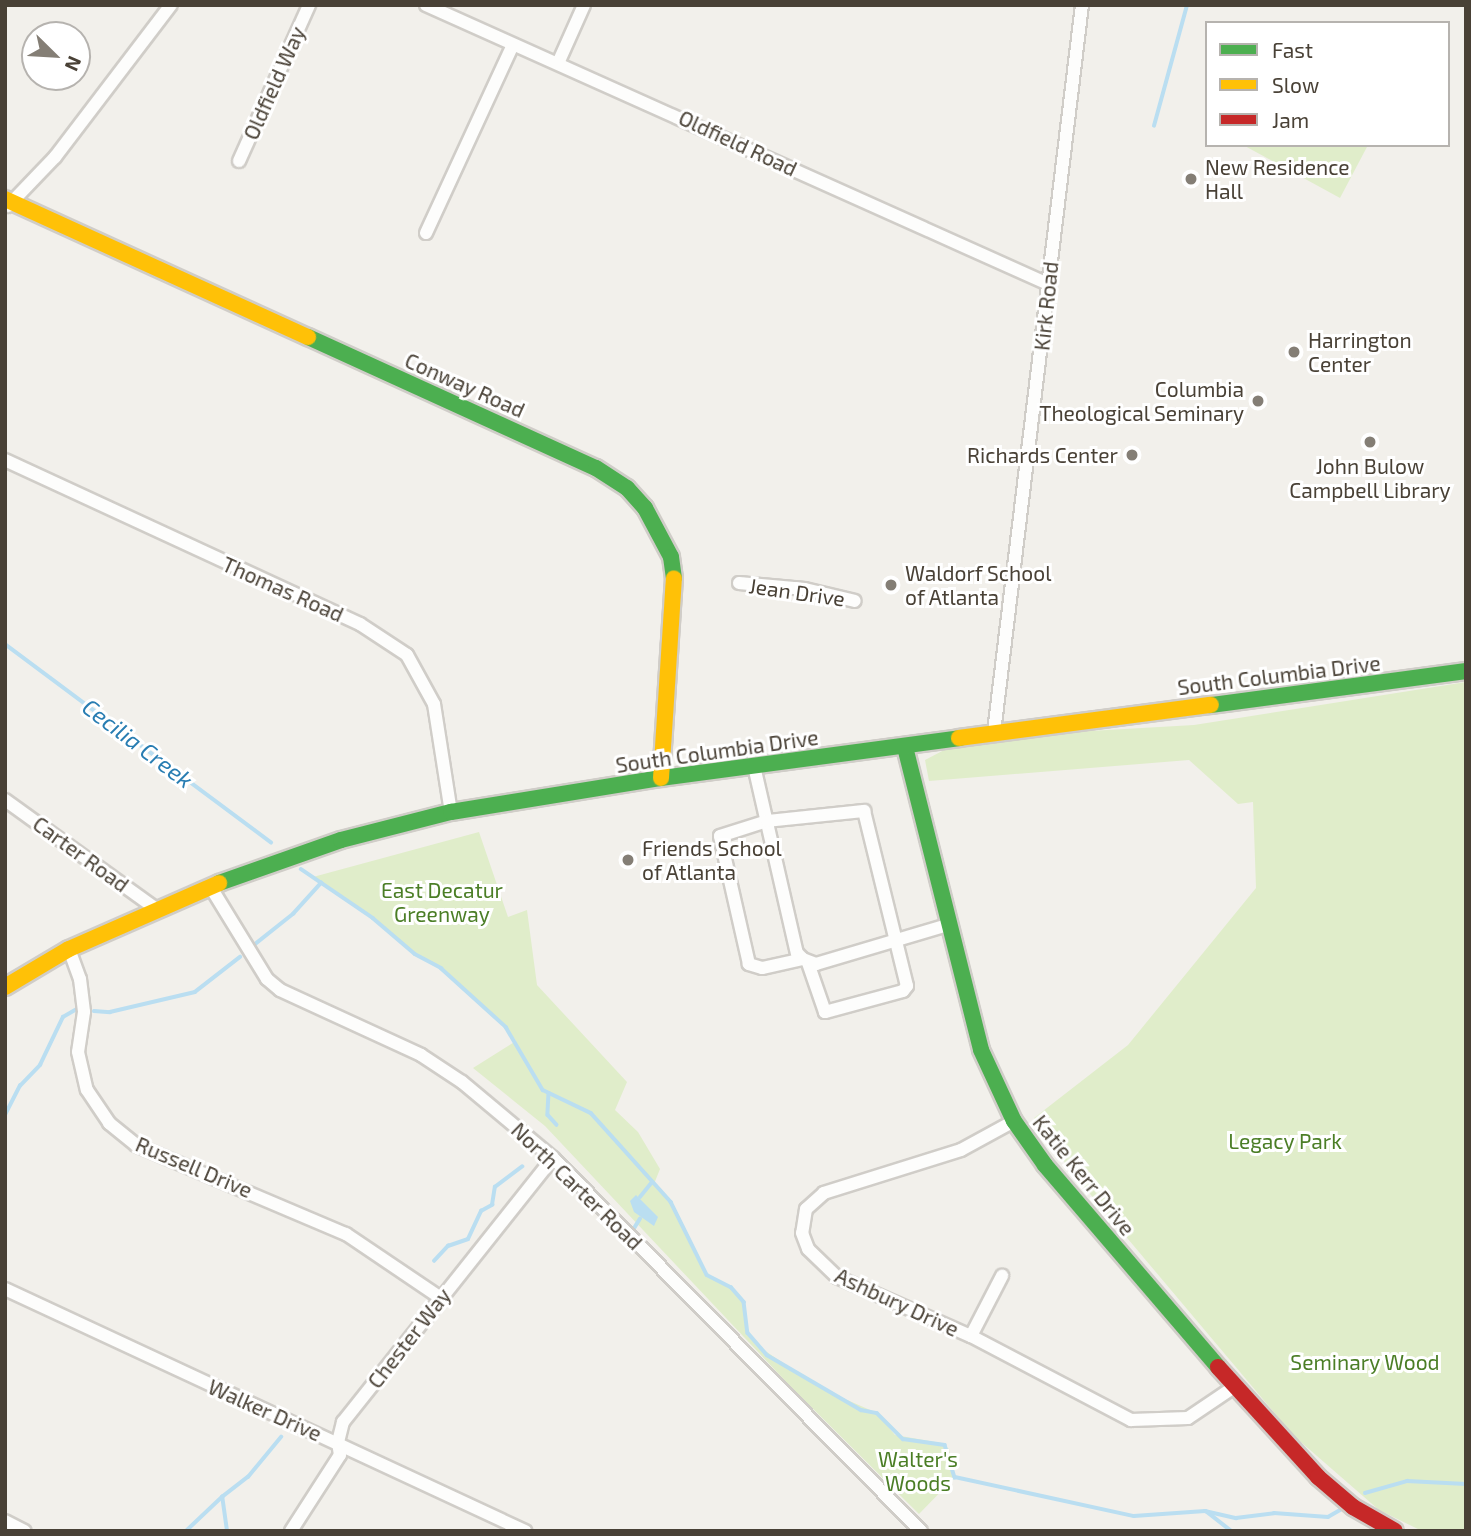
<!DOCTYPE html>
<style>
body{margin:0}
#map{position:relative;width:1471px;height:1536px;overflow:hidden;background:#f2f0eb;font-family:"Exo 2",sans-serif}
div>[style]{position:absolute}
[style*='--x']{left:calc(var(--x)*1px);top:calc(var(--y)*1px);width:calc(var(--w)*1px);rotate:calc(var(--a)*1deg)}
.green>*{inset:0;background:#e0edca}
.water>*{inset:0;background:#badef1}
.stream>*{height:3.5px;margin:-1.75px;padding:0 1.75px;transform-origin:1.75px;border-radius:1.75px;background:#badef1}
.roads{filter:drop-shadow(2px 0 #d0cdc8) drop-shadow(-2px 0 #d0cdc8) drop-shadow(0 2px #d0cdc8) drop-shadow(0 -2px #d0cdc8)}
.street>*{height:12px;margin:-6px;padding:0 6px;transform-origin:6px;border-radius:6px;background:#fdfdfc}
.fast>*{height:16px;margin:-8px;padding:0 8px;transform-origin:8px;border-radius:8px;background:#4caf50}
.slow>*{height:16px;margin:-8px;padding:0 8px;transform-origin:8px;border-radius:8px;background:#ffc107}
.jam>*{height:16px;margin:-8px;padding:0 8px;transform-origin:8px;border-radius:8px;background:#c62828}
.dots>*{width:19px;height:19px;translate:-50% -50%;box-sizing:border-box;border:4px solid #fff;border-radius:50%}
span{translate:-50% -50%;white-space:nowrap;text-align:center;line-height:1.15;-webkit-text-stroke:6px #fff;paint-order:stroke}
.street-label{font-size:21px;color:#494136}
.poi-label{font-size:21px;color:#494136}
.left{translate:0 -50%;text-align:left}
.right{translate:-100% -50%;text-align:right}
.park-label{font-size:21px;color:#4b7e26}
.water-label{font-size:23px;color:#287db2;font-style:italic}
.frame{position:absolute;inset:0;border:7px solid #494136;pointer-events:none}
.legend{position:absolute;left:1205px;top:21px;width:245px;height:126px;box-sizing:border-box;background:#fff;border:2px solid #b6b3af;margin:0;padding:9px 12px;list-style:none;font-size:21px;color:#494136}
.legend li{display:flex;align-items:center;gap:14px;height:35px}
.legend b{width:35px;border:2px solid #b6b3af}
.north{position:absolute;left:21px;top:21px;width:70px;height:70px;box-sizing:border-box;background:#fff;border:2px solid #b6b3af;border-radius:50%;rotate:114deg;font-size:19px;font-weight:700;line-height:28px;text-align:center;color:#494136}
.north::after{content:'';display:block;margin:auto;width:24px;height:32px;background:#847e75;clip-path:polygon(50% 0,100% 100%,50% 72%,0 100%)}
</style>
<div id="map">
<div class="green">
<i style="clip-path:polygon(1243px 145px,1368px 145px,1340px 198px)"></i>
<i style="clip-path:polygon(1466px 682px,1466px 1531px,1422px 1531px,1379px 1510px,1294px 1436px,1069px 1169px,1034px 1118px,1128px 1045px,1256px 888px,1253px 802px,1238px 804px,1189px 760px,929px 781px,925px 760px,948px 748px,1004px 736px,1194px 725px)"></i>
<i style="clip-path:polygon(479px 832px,508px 917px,527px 910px,537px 985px,627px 1082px,615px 1110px,638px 1132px,660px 1169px,654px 1184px,677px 1212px,707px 1275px,731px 1287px,744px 1302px,748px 1333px,755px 1344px,822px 1389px,877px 1413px,895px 1435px,941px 1443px,949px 1449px,955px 1477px,919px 1514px,791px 1387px,545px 1126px,473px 1068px,516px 1041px,506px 1027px,441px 968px,415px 954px,373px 918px,313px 877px)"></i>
</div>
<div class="water">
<i style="clip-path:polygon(636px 1195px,658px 1217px,654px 1226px,634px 1212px,630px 1201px)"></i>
</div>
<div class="stream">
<i style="--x:1154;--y:126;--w:125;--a:-74.7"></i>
<i style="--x:5;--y:644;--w:332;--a:36.7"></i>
<i style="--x:301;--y:869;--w:87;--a:34.2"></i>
<i style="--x:373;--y:918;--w:55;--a:40.6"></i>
<i style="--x:415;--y:954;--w:30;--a:28"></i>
<i style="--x:441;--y:968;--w:88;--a:42.2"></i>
<i style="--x:506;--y:1027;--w:73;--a:59.6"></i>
<i style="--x:543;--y:1090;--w:53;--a:25.6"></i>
<i style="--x:591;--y:1113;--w:120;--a:48"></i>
<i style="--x:671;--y:1202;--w:81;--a:63.7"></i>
<i style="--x:707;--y:1275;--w:27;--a:27"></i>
<i style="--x:731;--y:1287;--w:20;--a:49"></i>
<i style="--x:744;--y:1302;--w:31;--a:83"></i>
<i style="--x:748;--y:1333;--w:29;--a:49"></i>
<i style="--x:767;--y:1355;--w:109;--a:30.3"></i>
<i style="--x:861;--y:1410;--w:16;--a:11"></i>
<i style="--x:877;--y:1413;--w:37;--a:45"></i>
<i style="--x:903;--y:1439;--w:42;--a:8.1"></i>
<i style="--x:945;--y:1445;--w:34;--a:73"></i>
<i style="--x:955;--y:1477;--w:183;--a:12.3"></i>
<i style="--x:1134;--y:1516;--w:71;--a:-4"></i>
<i style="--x:1205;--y:1511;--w:32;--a:13"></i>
<i style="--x:1236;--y:1518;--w:38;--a:-7"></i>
<i style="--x:1274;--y:1513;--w:54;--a:4.2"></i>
<i style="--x:1328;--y:1517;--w:14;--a:-30"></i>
<i style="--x:254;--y:945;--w:50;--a:-38.5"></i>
<i style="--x:293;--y:914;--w:42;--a:-47.9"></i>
<i style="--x:94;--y:1011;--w:16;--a:4"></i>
<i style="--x:110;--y:1012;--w:87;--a:-13.2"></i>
<i style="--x:195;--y:992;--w:57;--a:-37.9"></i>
<i style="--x:549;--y:1093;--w:22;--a:93"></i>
<i style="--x:548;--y:1115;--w:13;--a:48"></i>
<i style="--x:5;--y:1115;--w:33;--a:-63"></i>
<i style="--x:20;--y:1086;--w:29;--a:-46"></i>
<i style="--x:40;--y:1065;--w:53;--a:-64.4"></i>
<i style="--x:63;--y:1017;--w:14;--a:-30"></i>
<i style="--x:640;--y:1197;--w:19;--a:-51"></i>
<i style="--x:633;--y:1230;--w:13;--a:-58"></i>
<i style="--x:434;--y:1261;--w:21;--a:-47"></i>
<i style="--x:448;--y:1246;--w:21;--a:-19"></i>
<i style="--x:468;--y:1239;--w:31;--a:-65"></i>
<i style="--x:481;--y:1211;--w:13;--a:-29"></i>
<i style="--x:492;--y:1205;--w:18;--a:-81"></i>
<i style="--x:495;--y:1187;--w:34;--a:-37"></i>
<i style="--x:1365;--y:1493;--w:44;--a:-15.9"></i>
<i style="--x:1407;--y:1481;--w:59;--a:2.9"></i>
<i style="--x:1206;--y:1511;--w:33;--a:38"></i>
<i style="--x:186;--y:1531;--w:50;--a:-43.4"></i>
<i style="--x:227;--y:1531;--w:34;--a:-98"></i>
<i style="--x:222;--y:1497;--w:33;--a:-38"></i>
<i style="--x:248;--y:1477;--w:52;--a:-50.5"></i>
</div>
<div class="roads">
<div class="street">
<i style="--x:426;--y:5;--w:682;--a:24.16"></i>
<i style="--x:559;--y:61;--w:61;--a:-65.9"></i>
<i style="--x:239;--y:161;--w:171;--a:-65.8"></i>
<i style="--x:8;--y:206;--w:68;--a:-46.2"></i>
<i style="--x:55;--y:157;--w:191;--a:-52.7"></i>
<i style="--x:426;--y:233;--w:207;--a:-65.2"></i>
<i style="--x:5;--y:460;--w:391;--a:24.8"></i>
<i style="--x:360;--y:624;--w:56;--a:33.4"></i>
<i style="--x:407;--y:655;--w:56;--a:61.1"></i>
<i style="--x:434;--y:704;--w:109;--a:81.1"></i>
<i style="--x:739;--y:583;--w:66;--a:5.2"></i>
<i style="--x:805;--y:589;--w:51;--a:13.5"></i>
<i style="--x:994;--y:732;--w:732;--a:-83.1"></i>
<i style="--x:754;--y:766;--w:192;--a:77.1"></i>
<i style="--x:797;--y:953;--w:8;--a:45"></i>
<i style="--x:803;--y:959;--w:14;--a:21"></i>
<i style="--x:816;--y:964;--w:138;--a:-16.5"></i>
<i style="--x:5;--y:800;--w:185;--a:35.8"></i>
<i style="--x:210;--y:886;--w:109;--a:58.5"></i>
<i style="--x:267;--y:979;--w:17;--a:40"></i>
<i style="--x:280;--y:990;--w:155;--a:24.7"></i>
<i style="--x:421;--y:1055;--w:49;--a:33.4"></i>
<i style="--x:462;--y:1082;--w:119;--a:39.9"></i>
<i style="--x:553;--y:1158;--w:524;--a:45.39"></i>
<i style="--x:69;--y:949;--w:32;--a:70"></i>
<i style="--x:80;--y:979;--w:33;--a:83"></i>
<i style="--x:84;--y:1012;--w:40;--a:98.5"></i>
<i style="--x:78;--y:1052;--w:39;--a:77"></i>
<i style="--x:87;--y:1090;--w:40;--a:56"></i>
<i style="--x:109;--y:1123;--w:35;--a:39"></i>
<i style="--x:136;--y:1145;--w:228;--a:23"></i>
<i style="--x:346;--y:1234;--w:115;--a:34"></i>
<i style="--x:803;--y:959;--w:42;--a:167.6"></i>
<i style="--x:762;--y:968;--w:14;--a:-163"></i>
<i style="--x:749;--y:964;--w:131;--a:-102.8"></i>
<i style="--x:720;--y:836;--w:49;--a:-17.7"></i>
<i style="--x:767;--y:821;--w:98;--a:-5.9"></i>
<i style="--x:864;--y:811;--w:180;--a:76.2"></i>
<i style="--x:907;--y:986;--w:6;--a:129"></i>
<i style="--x:903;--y:991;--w:81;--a:164.9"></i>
<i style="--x:825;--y:1012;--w:52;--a:-109.1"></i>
<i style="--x:1014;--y:1121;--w:60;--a:151.3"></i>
<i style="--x:961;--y:1150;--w:144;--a:162.6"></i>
<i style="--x:824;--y:1193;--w:24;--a:138"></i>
<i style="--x:806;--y:1209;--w:24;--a:99"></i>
<i style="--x:802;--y:1233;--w:17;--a:69"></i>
<i style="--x:808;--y:1249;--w:40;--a:44"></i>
<i style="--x:837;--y:1277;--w:146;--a:23.8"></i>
<i style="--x:971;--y:1336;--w:181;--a:27.7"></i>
<i style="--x:1131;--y:1420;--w:57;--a:-2"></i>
<i style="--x:1188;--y:1418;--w:55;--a:-34"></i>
<i style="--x:5;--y:1289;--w:574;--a:24.96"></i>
<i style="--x:971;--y:1336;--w:68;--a:-62.7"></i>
<i style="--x:5;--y:1521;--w:22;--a:27"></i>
<i style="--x:291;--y:1531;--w:90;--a:-57.2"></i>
<i style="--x:340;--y:1455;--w:13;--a:-99"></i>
<i style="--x:338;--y:1442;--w:21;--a:-76"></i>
<i style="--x:343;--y:1422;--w:337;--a:-51.5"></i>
</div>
<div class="fast">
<i style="--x:308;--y:337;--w:316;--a:24.5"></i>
<i style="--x:596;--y:468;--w:37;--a:33"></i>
<i style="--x:627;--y:488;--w:27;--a:48"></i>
<i style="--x:645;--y:508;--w:55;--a:62"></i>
<i style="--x:671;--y:557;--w:21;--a:82"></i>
<i style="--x:1211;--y:705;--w:257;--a:-7.6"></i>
<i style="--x:905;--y:747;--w:312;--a:75.9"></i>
<i style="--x:981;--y:1050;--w:78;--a:65.1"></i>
<i style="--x:1014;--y:1121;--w:54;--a:54.8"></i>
<i style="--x:1045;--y:1165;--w:266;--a:49.4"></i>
<i style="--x:219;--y:883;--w:129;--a:-19.4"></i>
<i style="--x:341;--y:840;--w:114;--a:-14.3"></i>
<i style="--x:451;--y:812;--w:213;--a:-9.2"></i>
<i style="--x:661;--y:778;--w:301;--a:-7.6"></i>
</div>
<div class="slow">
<i style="--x:5;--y:199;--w:333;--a:24.5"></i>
<i style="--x:959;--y:738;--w:254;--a:-7.5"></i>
<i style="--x:661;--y:778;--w:200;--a:-86.3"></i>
<i style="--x:5;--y:987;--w:74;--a:-30.7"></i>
<i style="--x:69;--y:949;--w:164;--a:-23.7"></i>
</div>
<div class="jam">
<i style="--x:1218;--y:1367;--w:149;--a:47.7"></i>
<i style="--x:1318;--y:1477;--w:46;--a:40.6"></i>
<i style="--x:1353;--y:1507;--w:48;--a:29.7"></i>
</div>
</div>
<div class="dots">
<i style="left:1191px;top:179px;background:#847e75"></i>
<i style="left:1294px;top:352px;background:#847e75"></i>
<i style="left:1258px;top:401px;background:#847e75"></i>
<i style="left:1370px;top:442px;background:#847e75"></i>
<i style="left:1132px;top:455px;background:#847e75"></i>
<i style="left:891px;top:585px;background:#847e75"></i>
<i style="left:628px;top:860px;background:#847e75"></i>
</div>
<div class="street-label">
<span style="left:274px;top:83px;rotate:-66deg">Oldfield Way</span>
<span style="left:738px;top:143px;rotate:25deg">Oldfield Road</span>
<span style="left:1046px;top:306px;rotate:-84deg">Kirk Road</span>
<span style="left:465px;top:385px;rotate:24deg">Conway Road</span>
<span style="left:283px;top:589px;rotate:24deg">Thomas Road</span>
<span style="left:797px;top:592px;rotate:8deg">Jean Drive</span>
<span style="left:1279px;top:675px;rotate:-7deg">South Columbia Drive</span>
<span style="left:717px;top:751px;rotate:-8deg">South Columbia Drive</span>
<span style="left:81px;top:854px;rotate:36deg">Carter Road</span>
<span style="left:194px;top:1167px;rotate:23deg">Russell Drive</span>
<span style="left:1084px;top:1175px;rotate:51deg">Katie Kerr Drive</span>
<span style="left:577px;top:1186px;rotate:44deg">North Carter Road</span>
<span style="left:897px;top:1302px;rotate:25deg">Ashbury Drive</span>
<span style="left:409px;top:1338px;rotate:-52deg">Chester Way</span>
<span style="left:265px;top:1410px;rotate:24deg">Walker Drive</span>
</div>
<div class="poi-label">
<span class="left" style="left:1205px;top:179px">New Residence<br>Hall</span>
<span class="left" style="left:1308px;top:352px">Harrington<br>Center</span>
<span class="right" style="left:1244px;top:401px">Columbia<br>Theological Seminary</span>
<span class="right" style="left:1118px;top:455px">Richards Center</span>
<span style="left:1370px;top:478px">John Bulow<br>Campbell Library</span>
<span class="left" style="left:905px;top:585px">Waldorf School<br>of Atlanta</span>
<span class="left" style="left:642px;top:860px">Friends School<br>of Atlanta</span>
</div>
<div class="park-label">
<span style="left:442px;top:902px">East Decatur<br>Greenway</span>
<span style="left:1285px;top:1141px">Legacy Park</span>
<span style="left:1365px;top:1362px">Seminary Wood</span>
<span style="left:918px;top:1471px">Walter's<br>Woods</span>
</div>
<div class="water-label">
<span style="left:138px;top:743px;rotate:37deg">Cecilia Creek</span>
</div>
<div class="frame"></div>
<ul class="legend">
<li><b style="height:9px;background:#4caf50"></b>Fast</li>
<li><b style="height:9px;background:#ffc107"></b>Slow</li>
<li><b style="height:9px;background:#c62828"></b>Jam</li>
</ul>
<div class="north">N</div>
</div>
